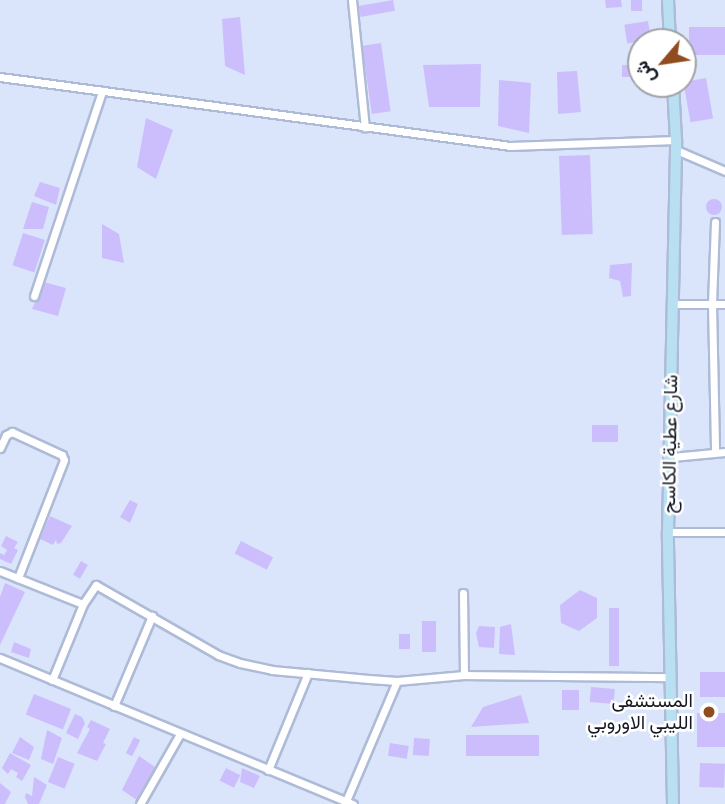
<!DOCTYPE html>
<meta charset="utf-8">
<style>
body{margin:0}
#map{position:relative;width:725px;height:804px;overflow:hidden;background:#dae5fc;font-family:"Roboto Condensed",Vazirmatn,sans-serif}
div>[style]{position:absolute}
[style*='--x']{left:calc(var(--x)*1px);top:calc(var(--y)*1px);width:calc(var(--w)*1px);rotate:calc(var(--a)*1deg)}
.building>*{inset:0;background:#ccbefc;transform-origin:0 0}
.round{border-radius:50%}
.roads{filter:drop-shadow(2px 0 #aebbd6) drop-shadow(-2px 0 #aebbd6) drop-shadow(0 2px #aebbd6) drop-shadow(0 -2px #aebbd6)}
.street>*{height:7px;margin:-3.5px;padding:0 3.5px;transform-origin:3.5px;border-radius:3.5px;background:#fff}
.secondary>*{height:10px;margin:-5px;padding:0 5px;transform-origin:5px;border-radius:5px;background:#b8e0f2}
.dots>*{width:19px;height:19px;translate:-50% -50%;box-sizing:border-box;border:4px solid #fff;border-radius:50%}
span{translate:-50% -50%;white-space:nowrap;text-align:center;line-height:1.15;-webkit-text-stroke:5px #fff;paint-order:stroke}
.street-label{font-size:19px;color:#141822}
.poi-label{font-size:19px;color:#141822}
.right{translate:-100% -50%;text-align:right}
.north{position:absolute;left:627px;top:28px;width:70px;height:70px;box-sizing:border-box;background:#fff;border:2px solid #a1a3a7;border-radius:50%;rotate:241deg;font-size:19px;font-weight:700;line-height:28px;text-align:center;color:#141822}
.north::after{content:'';display:block;margin:auto;width:24px;height:32px;background:#904c1e;clip-path:polygon(50% 0,100% 100%,50% 72%,0 100%)}
</style>
<div id="map">
<div class="building">
<i style="left:393px;top:0;width:11px;height:35px;rotate:80deg"></i>
<i style="clip-path:polygon(605px 0,621px 0,622px 7px,606px 8px)"></i>
<i style="left:631px;top:0;width:11px;height:11px"></i>
<i style="clip-path:polygon(240px 17px,245px 75px,225px 66px,222px 19px)"></i>
<i style="left:648px;top:21px;width:19px;height:24px;rotate:81deg"></i>
<i style="left:725px;top:27px;width:28px;height:36px;rotate:90deg"></i>
<i style="left:381px;top:43px;width:69px;height:19px;rotate:82deg"></i>
<i style="clip-path:polygon(481px 64px,480px 107px,429px 107px,423px 65px)"></i>
<i style="left:641px;top:65px;width:12px;height:19px;rotate:90deg"></i>
<i style="clip-path:polygon(577px 71px,581px 112px,558px 114px,557px 72px)"></i>
<i style="left:706px;top:78px;width:41px;height:23px;rotate:80deg"></i>
<i style="clip-path:polygon(499px 80px,531px 83px,529px 133px,498px 126px)"></i>
<i style="clip-path:polygon(146px 118px,173px 130px,156px 179px,137px 167px)"></i>
<i style="left:590px;top:155px;width:79px;height:31px;rotate:88deg"></i>
<i style="clip-path:polygon(40px 182px,60px 188px,56px 205px,34px 196px)"></i>
<i class="round" style="left:706px;top:199px;width:16px;height:16px"></i>
<i style="clip-path:polygon(32px 202px,49px 207px,43px 229px,23px 229px)"></i>
<i style="clip-path:polygon(102px 224px,119px 234px,124px 263px,102px 258px)"></i>
<i style="left:23px;top:233px;width:23px;height:34px;rotate:18deg"></i>
<i style="clip-path:polygon(632px 263px,631px 296px,623px 297px,620px 281px,609px 278px,610px 265px)"></i>
<i style="clip-path:polygon(44px 282px,66px 288px,58px 316px,32px 309px)"></i>
<i style="left:592px;top:425px;width:26px;height:17px"></i>
<i style="clip-path:polygon(130px 500px,138px 504px,130px 523px,120px 517px)"></i>
<i style="clip-path:polygon(50px 516px,72px 526px,61px 543px,57px 544px,56px 540px,53px 545px,40px 539px)"></i>
<i style="clip-path:polygon(6px 536px,18px 542px,14px 548px,18px 550px,11px 564px,0 559px,0 553px,4px 555px,7px 550px,1px 546px)"></i>
<i style="left:241px;top:541px;width:36px;height:14px;rotate:27deg"></i>
<i style="left:81px;top:561px;width:8px;height:16px;rotate:30deg"></i>
<i style="clip-path:polygon(5px 583px,25px 592px,0 645px,0 597px)"></i>
<i style="clip-path:polygon(580px 590px,597px 598px,597px 618px,579px 631px,561px 623px,560px 605px)"></i>
<i style="left:609px;top:608px;width:10px;height:58px"></i>
<i style="left:422px;top:621px;width:14px;height:31px"></i>
<i style="clip-path:polygon(511px 624px,515px 655px,499px 654px,500px 627px)"></i>
<i style="clip-path:polygon(479px 626px,495px 627px,494px 648px,479px 647px,476px 633px)"></i>
<i style="left:399px;top:634px;width:11px;height:15px"></i>
<i style="clip-path:polygon(14px 642px,31px 649px,29px 658px,11px 652px)"></i>
<i style="left:700px;top:672px;width:25px;height:25px"></i>
<i style="left:591px;top:687px;width:24px;height:15px;rotate:5deg"></i>
<i style="left:562px;top:690px;width:17px;height:20px"></i>
<i style="left:34px;top:694px;width:40px;height:22px;rotate:22deg"></i>
<i style="clip-path:polygon(521px 695px,529px 723px,471px 727px,483px 707px)"></i>
<i style="left:697px;top:713px;width:28px;height:34px"></i>
<i style="clip-path:polygon(75px 714px,82px 717px,85px 723px,78px 739px,66px 733px)"></i>
<i style="clip-path:polygon(91px 720px,110px 729px,103px 743px,106px 744px,97px 761px,77px 753px,90px 729px,87px 727px)"></i>
<i style="clip-path:polygon(47px 730px,62px 738px,53px 764px,41px 759px)"></i>
<i style="left:466px;top:735px;width:73px;height:21px"></i>
<i style="clip-path:polygon(20px 737px,34px 747px,29px 760px,12px 753px)"></i>
<i style="left:134px;top:737px;width:7px;height:18px;rotate:27deg"></i>
<i style="left:414px;top:738px;width:16px;height:17px;rotate:4deg"></i>
<i style="left:390px;top:743px;width:19px;height:13px;rotate:9deg"></i>
<i style="clip-path:polygon(10px 753px,31px 765px,22px 781px,16px 777px,18px 773px,11px 769px,8px 774px,2px 768px)"></i>
<i style="clip-path:polygon(139px 756px,158px 769px,137px 800px,122px 790px)"></i>
<i style="left:58px;top:757px;width:18px;height:27px;rotate:22deg"></i>
<i style="left:700px;top:763px;width:25px;height:24px;rotate:2deg"></i>
<i style="left:226px;top:768px;width:16px;height:14px;rotate:27deg"></i>
<i style="clip-path:polygon(242px 768px,260px 776px,254px 788px,240px 782px)"></i>
<i style="clip-path:polygon(34px 777px,47px 785px,39px 804px,28px 804px,25px 797px,26px 793px,32px 796px)"></i>
<i style="clip-path:polygon(0 783px,11px 792px,5px 804px,0 804px)"></i>
</div>
<div class="roads">
<div class="street">
<i style="--x:352;--y:0;--w:128;--a:84.2"></i>
<i style="--x:0;--y:77;--w:515;--a:7.7"></i>
<i style="--x:510;--y:146;--w:166;--a:-2.1"></i>
<i style="--x:674;--y:149;--w:56;--a:23.3"></i>
<i style="--x:715;--y:222;--w:82;--a:92.1"></i>
<i style="--x:712;--y:304;--w:148;--a:88.8"></i>
<i style="--x:34;--y:296;--w:216;--a:-71.6"></i>
<i style="--x:672;--y:304;--w:53;--a:0"></i>
<i style="--x:0;--y:448;--w:14;--a:-65"></i>
<i style="--x:6;--y:435;--w:7;--a:-27"></i>
<i style="--x:12;--y:432;--w:55;--a:24.7"></i>
<i style="--x:62;--y:455;--w:5;--a:68"></i>
<i style="--x:64;--y:460;--w:127;--a:111.3"></i>
<i style="--x:672;--y:457;--w:53;--a:-5.4"></i>
<i style="--x:668;--y:532;--w:57;--a:0"></i>
<i style="--x:0;--y:571;--w:89;--a:21.7"></i>
<i style="--x:463;--y:593;--w:82;--a:89.3"></i>
<i style="--x:464;--y:675;--w:207;--a:0.6"></i>
<i style="--x:0;--y:658;--w:382;--a:22.5"></i>
<i style="--x:52;--y:680;--w:82;--a:-67.8"></i>
<i style="--x:83;--y:604;--w:23;--a:-56"></i>
<i style="--x:96;--y:585;--w:141;--a:29.8"></i>
<i style="--x:218;--y:655;--w:23;--a:20"></i>
<i style="--x:240;--y:663;--w:33;--a:12"></i>
<i style="--x:272;--y:670;--w:97;--a:5.3"></i>
<i style="--x:369;--y:679;--w:28;--a:4"></i>
<i style="--x:397;--y:681;--w:67;--a:-5.1"></i>
<i style="--x:114;--y:706;--w:98;--a:-67.1"></i>
<i style="--x:268;--y:770;--w:105;--a:-67.6"></i>
<i style="--x:346;--y:801;--w:130;--a:-67"></i>
<i style="--x:140;--y:804;--w:81;--a:-60.3"></i>
</div>
<div class="secondary">
<i style="--x:668;--y:0;--w:42;--a:87.3"></i>
<i style="--x:673;--y:804;--w:272;--a:-91.1"></i>
<i style="--x:668;--y:532;--w:392;--a:-88.8"></i>
<i style="--x:676;--y:140;--w:56;--a:-93.1"></i>
</div>
</div>
<div class="dots">
<i style="left:709px;top:712px;background:#904c1e"></i>
</div>
<div class="street-label">
<span style="left:670px;top:444px;rotate:-89deg">شارع عطية الكاسح</span>
</div>
<div class="poi-label">
<span class="right" style="left:693px;top:712px">المستشفی<br>الليبي الاوروبي</span>
</div>
<div class="north">ش</div>
</div>
